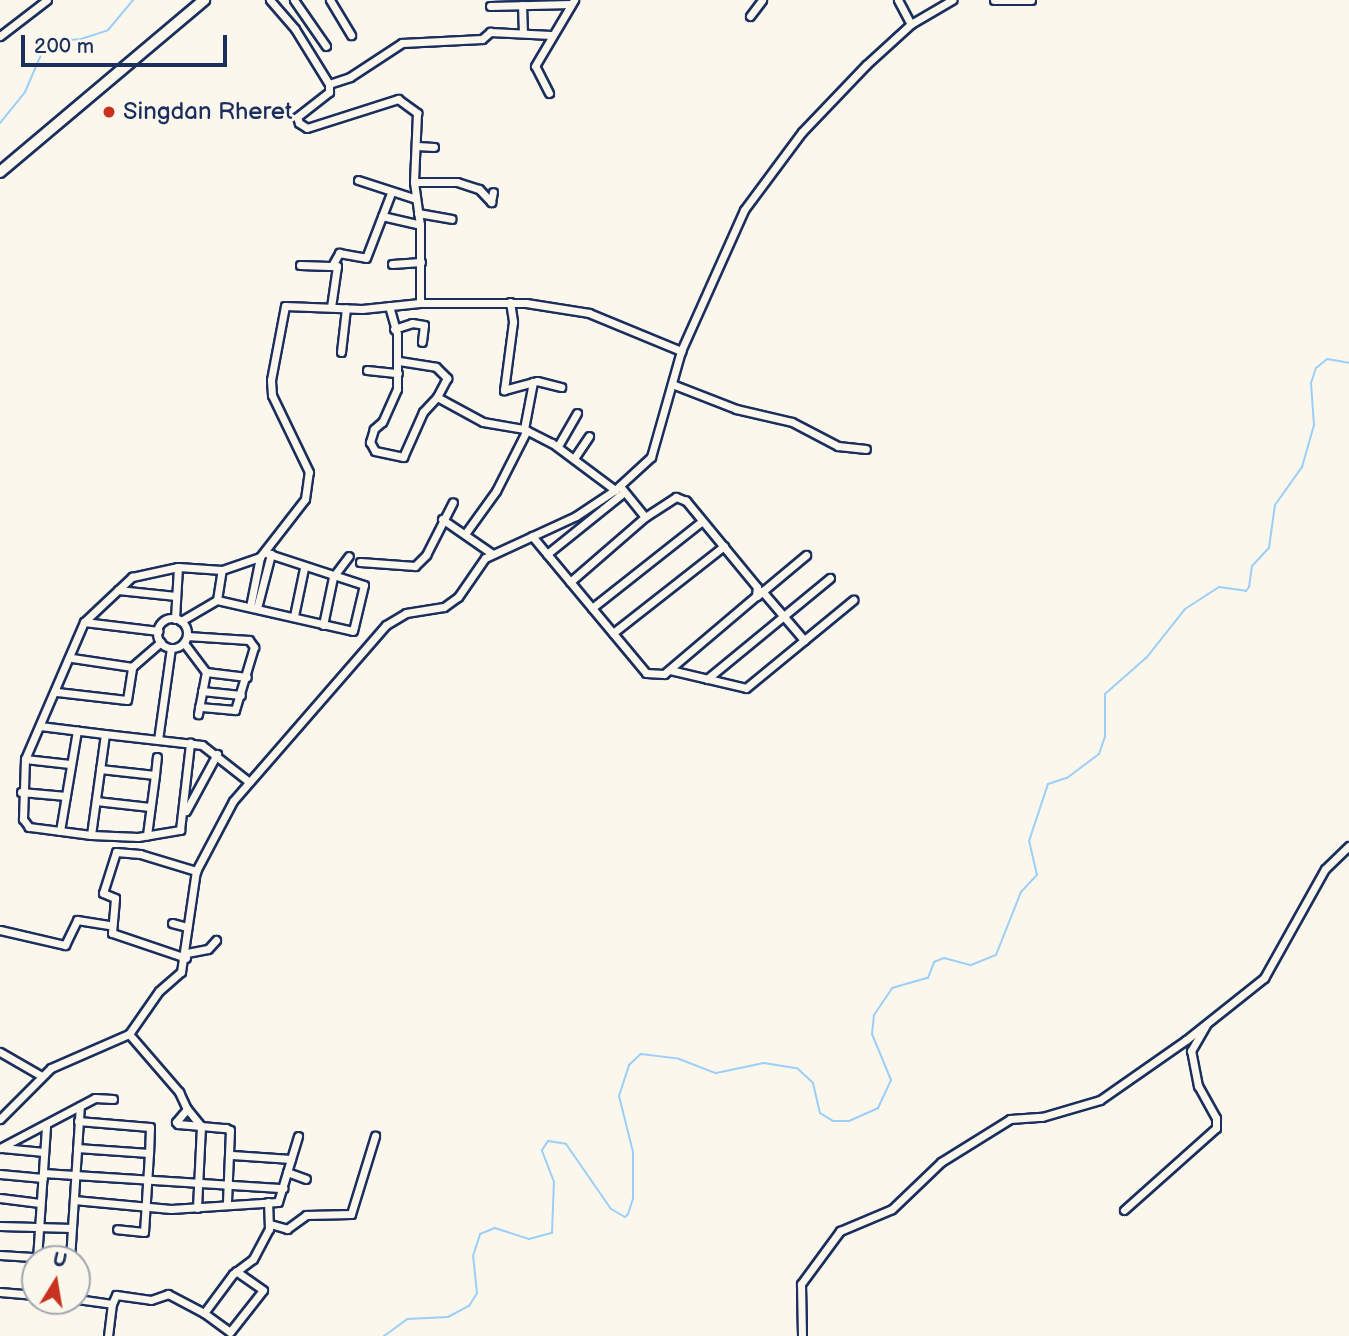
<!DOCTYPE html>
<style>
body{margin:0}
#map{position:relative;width:1349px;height:1336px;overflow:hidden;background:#fbf7ec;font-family:"Balsamiq Sans",sans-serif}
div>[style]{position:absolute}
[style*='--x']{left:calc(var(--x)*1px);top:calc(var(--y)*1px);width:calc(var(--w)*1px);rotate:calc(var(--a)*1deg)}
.stream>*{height:2px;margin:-1px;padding:0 1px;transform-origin:1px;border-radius:1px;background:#9bcff9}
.roads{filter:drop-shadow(2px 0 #1b2f5e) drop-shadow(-2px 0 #1b2f5e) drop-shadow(0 2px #1b2f5e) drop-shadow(0 -2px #1b2f5e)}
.minor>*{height:7px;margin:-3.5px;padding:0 3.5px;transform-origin:3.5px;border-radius:3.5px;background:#fbf7ec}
.minor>.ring{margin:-3.5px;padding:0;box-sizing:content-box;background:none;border:7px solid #fbf7ec;border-radius:50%}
.highway>*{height:10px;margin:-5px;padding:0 5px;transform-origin:5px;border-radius:5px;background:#fbf7ec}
.dots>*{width:19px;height:19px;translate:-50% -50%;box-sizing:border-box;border:4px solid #fbf7ec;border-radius:50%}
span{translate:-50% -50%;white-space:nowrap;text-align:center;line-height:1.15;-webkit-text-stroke:6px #fbf7ec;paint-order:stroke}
.poi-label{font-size:24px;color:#1b2f5e}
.left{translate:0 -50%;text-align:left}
.north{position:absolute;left:21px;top:1245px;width:70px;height:70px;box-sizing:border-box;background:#fbf7ec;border:2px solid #a1a7b3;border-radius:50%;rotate:11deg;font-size:19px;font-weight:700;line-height:28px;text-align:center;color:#1b2f5e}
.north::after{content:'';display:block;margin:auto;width:24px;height:32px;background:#c8321e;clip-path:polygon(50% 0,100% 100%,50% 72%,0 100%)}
.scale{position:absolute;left:21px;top:35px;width:206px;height:32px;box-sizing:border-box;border:4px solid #1b2f5e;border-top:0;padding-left:9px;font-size:21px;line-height:24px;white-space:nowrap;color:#1b2f5e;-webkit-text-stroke:5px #fbf7ec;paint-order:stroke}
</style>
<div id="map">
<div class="stream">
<i style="--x:0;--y:123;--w:40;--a:-51"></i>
<i style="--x:25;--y:92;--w:56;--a:-66.7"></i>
<i style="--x:47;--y:41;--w:34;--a:-3"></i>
<i style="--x:81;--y:39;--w:28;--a:-18"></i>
<i style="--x:108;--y:30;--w:39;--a:-50"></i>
<i style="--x:384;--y:1336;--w:29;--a:-36"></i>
<i style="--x:407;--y:1319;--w:41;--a:-2.8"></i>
<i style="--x:448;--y:1317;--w:24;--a:-28"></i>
<i style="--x:469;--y:1306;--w:15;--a:-58"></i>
<i style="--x:477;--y:1293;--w:37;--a:-96"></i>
<i style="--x:473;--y:1256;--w:23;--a:-72"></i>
<i style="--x:480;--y:1234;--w:16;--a:-22"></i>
<i style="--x:495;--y:1228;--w:36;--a:18"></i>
<i style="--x:529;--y:1239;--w:24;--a:-15"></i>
<i style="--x:552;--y:1233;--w:51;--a:-87.8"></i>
<i style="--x:554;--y:1182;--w:34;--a:-111"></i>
<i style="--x:542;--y:1150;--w:11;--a:-56"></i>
<i style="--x:548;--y:1141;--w:18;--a:9"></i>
<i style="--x:566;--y:1144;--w:79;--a:55.3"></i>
<i style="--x:611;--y:1209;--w:16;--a:30"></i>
<i style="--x:625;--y:1217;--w:4;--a:-45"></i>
<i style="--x:628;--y:1214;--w:16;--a:-72"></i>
<i style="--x:633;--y:1199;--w:47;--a:-90"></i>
<i style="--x:633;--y:1152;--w:58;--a:-104"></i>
<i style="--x:619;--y:1096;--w:33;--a:-72"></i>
<i style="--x:629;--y:1065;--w:16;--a:-43"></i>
<i style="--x:641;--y:1054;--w:38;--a:7"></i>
<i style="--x:679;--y:1059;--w:40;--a:21"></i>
<i style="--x:716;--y:1073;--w:49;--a:-11.8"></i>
<i style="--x:764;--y:1063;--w:33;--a:9"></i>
<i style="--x:797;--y:1068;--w:22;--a:43"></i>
<i style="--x:813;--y:1083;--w:31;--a:77"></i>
<i style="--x:820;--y:1113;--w:15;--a:32"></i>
<i style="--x:833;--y:1121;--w:16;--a:0"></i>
<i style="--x:849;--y:1121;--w:32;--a:-24"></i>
<i style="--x:878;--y:1108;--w:31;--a:-65"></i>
<i style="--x:891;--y:1080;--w:50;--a:-112.4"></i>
<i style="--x:872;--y:1034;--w:19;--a:-84"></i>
<i style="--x:874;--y:1015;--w:32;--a:-56"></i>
<i style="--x:892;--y:988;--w:37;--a:-16"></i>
<i style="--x:928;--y:978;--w:17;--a:-69"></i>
<i style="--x:934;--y:962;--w:11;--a:-22"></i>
<i style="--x:944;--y:958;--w:28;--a:15"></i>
<i style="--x:971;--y:965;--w:27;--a:-22"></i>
<i style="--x:996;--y:955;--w:68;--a:-68.4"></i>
<i style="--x:1021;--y:892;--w:23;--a:-47"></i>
<i style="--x:1037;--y:875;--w:35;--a:-103"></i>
<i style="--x:1029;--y:841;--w:60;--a:-71.6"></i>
<i style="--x:1048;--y:784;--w:20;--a:-18"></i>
<i style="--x:1067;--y:778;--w:40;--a:-37"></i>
<i style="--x:1099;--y:754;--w:18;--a:-71"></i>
<i style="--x:1105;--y:737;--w:43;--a:-90"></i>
<i style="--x:1105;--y:694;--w:56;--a:-41.4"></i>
<i style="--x:1147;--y:657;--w:61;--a:-51.6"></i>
<i style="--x:1185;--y:609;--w:40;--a:-32.9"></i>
<i style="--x:1219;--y:587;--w:27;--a:8"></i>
<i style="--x:1246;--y:591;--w:5;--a:-53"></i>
<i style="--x:1249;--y:587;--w:21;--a:-82"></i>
<i style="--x:1252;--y:566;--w:25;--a:-47"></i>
<i style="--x:1269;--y:548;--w:43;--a:-82.1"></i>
<i style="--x:1275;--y:505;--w:47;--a:-54.6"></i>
<i style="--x:1302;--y:467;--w:44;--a:-74.1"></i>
<i style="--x:1314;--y:425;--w:42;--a:-94.1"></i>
<i style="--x:1311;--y:383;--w:16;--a:-72"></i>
<i style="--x:1316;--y:368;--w:14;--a:-39"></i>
<i style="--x:1327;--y:359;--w:22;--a:10"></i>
</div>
<div class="roads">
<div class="minor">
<i style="--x:270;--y:0;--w:38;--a:49"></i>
<i style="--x:295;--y:29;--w:65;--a:58.3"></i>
<i style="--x:329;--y:84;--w:8;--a:90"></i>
<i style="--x:329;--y:92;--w:41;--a:142"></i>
<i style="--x:297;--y:117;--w:6;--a:72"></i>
<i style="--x:299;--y:123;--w:9;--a:32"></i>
<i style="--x:307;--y:128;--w:96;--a:-17.7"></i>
<i style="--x:398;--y:99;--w:24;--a:36"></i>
<i style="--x:417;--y:113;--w:69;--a:92.5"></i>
<i style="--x:414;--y:182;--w:43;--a:82.1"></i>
<i style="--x:420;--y:225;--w:78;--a:90"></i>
<i style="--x:294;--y:0;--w:56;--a:55.2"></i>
<i style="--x:330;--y:0;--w:41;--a:59"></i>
<i style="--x:898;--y:0;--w:27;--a:62"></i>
<i style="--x:994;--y:0;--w:37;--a:0"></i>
<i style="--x:522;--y:5;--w:27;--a:88"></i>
<i style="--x:490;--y:6;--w:81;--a:-1.4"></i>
<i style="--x:750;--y:16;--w:20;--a:-53"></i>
<i style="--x:0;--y:36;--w:59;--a:-37.5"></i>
<i style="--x:329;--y:84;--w:22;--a:-18"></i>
<i style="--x:350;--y:77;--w:62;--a:-33.2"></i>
<i style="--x:402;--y:43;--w:80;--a:-2.9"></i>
<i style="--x:482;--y:39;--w:11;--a:-41"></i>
<i style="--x:490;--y:32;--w:61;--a:2.8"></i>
<i style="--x:549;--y:93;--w:30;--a:-117"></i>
<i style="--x:535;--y:66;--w:77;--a:-59.4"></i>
<i style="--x:417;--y:146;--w:17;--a:3"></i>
<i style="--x:358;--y:180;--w:61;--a:18.1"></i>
<i style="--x:414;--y:182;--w:43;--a:0"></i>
<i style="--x:457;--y:182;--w:23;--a:18"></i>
<i style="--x:479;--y:189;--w:18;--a:47"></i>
<i style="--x:491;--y:202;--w:10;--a:-79"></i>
<i style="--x:418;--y:213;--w:34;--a:10"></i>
<i style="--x:382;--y:216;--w:39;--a:13"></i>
<i style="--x:333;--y:264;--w:13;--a:-61"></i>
<i style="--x:339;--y:253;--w:27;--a:10"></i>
<i style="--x:366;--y:258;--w:70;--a:-69"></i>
<i style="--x:392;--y:264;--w:29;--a:-4"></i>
<i style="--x:300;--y:265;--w:37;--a:2"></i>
<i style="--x:337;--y:266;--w:41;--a:98.3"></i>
<i style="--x:510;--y:302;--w:20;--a:81"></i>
<i style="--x:513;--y:322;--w:69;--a:97.5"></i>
<i style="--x:504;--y:390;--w:34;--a:-15"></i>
<i style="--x:537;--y:381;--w:25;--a:14"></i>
<i style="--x:389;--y:306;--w:29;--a:74"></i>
<i style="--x:397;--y:334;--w:55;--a:90"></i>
<i style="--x:397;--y:389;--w:36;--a:114"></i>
<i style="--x:382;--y:422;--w:11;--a:139"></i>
<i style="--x:374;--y:429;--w:14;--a:107"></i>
<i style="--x:370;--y:442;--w:10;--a:61"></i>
<i style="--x:375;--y:451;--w:29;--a:12"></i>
<i style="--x:403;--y:457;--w:49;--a:-66"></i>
<i style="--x:423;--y:412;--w:21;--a:-47"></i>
<i style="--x:394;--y:329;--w:19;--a:-18"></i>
<i style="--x:412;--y:323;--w:12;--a:9"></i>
<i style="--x:424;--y:325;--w:17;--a:97"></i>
<i style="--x:341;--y:352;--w:44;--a:-83.5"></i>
<i style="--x:399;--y:361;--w:37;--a:9"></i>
<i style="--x:436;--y:367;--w:16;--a:45"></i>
<i style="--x:447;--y:378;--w:21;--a:118"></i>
<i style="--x:437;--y:397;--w:52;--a:28.5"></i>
<i style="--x:483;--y:422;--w:42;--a:9.7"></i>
<i style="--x:524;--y:429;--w:31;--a:27"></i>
<i style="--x:552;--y:443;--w:79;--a:36.7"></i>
<i style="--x:367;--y:370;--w:31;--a:6"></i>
<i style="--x:672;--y:384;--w:69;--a:21.3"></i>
<i style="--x:736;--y:409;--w:57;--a:13.1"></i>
<i style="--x:792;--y:422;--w:52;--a:27.6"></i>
<i style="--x:838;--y:446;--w:28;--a:6"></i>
<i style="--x:524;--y:429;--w:48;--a:-79.2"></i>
<i style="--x:558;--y:446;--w:38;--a:-60"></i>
<i style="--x:575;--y:457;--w:25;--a:-56"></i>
<i style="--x:442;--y:519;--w:60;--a:34.8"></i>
<i style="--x:465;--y:534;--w:53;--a:-54.2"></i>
<i style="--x:496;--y:491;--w:68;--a:-63.1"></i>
<i style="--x:532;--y:536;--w:178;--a:50.2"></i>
<i style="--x:646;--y:673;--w:18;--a:3"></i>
<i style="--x:664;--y:674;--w:121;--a:-40.3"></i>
<i style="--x:756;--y:596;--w:9;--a:-84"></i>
<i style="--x:757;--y:587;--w:112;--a:-129.5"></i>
<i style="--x:686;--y:501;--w:11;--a:-158"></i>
<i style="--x:676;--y:497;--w:37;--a:147"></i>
<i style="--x:645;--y:517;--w:40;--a:-129"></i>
<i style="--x:547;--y:554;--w:99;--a:-38.8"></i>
<i style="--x:360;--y:562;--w:55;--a:4.2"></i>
<i style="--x:415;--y:566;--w:16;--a:-45"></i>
<i style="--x:426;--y:555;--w:59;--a:-63"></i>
<i style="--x:570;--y:582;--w:99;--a:-40.9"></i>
<i style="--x:118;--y:590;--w:58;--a:5.9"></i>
<i style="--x:762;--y:591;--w:65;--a:49.4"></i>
<i style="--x:757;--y:596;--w:64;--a:-39.9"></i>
<i style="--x:217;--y:600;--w:139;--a:12.8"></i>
<i style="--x:353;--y:631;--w:47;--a:-76.6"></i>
<i style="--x:364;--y:585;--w:103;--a:-161.9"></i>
<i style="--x:250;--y:607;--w:51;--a:-78.7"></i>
<i style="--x:257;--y:608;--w:56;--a:-75.5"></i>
<i style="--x:592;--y:608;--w:140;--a:-38.3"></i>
<i style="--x:294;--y:616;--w:49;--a:-78.2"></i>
<i class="ring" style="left:157px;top:618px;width:23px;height:23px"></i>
<i style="--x:175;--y:619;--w:52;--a:-86.7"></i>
<i style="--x:181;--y:621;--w:42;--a:-30.3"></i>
<i style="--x:217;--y:600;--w:30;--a:-81"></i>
<i style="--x:84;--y:622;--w:75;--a:6.9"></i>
<i style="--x:323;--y:625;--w:49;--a:-78.2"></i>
<i style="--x:333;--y:577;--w:26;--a:-53"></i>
<i style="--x:613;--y:633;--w:141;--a:-38.1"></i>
<i style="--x:187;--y:636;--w:62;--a:3.7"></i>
<i style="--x:249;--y:640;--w:9;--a:54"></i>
<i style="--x:254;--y:647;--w:66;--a:106.8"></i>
<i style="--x:235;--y:710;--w:36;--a:-175"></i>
<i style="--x:184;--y:643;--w:36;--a:53"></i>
<i style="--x:206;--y:672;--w:43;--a:100.8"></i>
<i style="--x:72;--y:658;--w:61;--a:8.5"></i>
<i style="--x:670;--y:670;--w:78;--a:13.3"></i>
<i style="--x:746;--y:688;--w:139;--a:-39.4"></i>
<i style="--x:206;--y:672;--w:41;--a:7"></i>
<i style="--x:707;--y:679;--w:159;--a:-39.4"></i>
<i style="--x:202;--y:691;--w:39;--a:6"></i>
<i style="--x:57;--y:692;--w:70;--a:6.5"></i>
<i style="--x:127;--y:700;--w:33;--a:-81"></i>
<i style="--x:132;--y:667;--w:38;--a:-41"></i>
<i style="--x:40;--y:726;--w:65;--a:7"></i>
<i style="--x:158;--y:740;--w:93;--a:-82"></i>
<i style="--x:25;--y:759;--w:45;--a:6.3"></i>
<i style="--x:100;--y:769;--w:55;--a:6.2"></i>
<i style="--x:155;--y:775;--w:61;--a:97.6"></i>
<i style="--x:155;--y:775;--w:18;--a:-84"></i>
<i style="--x:248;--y:781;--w:58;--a:-142"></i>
<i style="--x:202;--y:745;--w:98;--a:-173.5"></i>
<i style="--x:105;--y:734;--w:102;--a:97.9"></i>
<i style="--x:91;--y:835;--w:63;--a:-172.6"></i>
<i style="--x:29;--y:827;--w:10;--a:-127"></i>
<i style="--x:23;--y:819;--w:60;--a:-88.1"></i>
<i style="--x:25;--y:759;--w:149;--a:-66.7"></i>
<i style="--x:84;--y:622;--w:66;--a:-43.2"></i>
<i style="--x:132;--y:577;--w:47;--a:-12.3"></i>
<i style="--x:178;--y:567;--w:44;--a:3.9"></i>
<i style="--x:222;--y:570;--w:40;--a:-18.9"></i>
<i style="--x:260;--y:557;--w:73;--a:-52.2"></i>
<i style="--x:305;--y:499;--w:27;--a:-82"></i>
<i style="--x:309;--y:472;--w:85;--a:-115.7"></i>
<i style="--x:272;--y:395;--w:15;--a:-94"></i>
<i style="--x:271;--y:380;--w:75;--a:-79.3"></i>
<i style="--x:285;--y:306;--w:77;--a:2.2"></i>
<i style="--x:362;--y:309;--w:58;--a:-5.9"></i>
<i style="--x:420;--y:303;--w:106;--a:0"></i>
<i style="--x:526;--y:303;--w:64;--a:9"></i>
<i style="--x:589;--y:313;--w:100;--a:22.4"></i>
<i style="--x:21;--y:792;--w:45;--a:5.1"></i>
<i style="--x:96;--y:801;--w:54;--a:6.3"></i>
<i style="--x:186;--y:811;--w:65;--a:-61.5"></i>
<i style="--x:60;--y:831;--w:102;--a:-80.4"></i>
<i style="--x:91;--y:835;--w:47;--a:2.4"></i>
<i style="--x:138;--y:837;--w:43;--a:-9.5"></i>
<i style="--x:180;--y:830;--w:88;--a:-83.4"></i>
<i style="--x:172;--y:923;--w:16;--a:15"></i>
<i style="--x:0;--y:930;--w:67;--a:13"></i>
<i style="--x:65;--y:945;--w:28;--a:-64"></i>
<i style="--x:77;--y:920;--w:32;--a:9"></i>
<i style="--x:187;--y:953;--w:21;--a:-11"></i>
<i style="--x:208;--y:949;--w:12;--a:-48"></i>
<i style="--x:186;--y:958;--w:78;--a:-161.3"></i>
<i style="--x:112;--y:933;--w:35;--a:-85"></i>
<i style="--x:115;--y:898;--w:13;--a:-157"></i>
<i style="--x:103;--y:893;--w:43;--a:-72.4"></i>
<i style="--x:116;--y:852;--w:24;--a:5"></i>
<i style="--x:140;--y:854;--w:59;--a:16.9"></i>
<i style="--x:129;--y:1034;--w:77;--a:49.2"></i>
<i style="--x:179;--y:1092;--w:19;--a:65"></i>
<i style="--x:0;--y:1052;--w:46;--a:29.9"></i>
<i style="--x:0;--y:1119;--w:72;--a:-45"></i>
<i style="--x:51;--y:1068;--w:85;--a:-23.6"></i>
<i style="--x:129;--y:1034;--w:52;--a:-55.1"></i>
<i style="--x:159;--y:991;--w:29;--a:-41"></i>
<i style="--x:181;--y:972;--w:102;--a:-81.6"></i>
<i style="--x:196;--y:871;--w:79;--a:-62.1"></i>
<i style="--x:233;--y:801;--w:233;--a:-49"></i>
<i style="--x:386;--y:625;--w:23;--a:-31"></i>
<i style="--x:406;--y:613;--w:38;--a:-9"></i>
<i style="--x:444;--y:607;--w:17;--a:-36"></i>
<i style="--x:458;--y:597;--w:47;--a:-55.3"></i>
<i style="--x:485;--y:558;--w:100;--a:-24.8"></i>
<i style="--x:576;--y:516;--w:47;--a:-33.7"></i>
<i style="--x:615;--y:490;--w:49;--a:-42.5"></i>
<i style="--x:651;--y:457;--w:110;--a:-74.2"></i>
<i style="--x:681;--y:351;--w:154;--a:-65.9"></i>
<i style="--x:744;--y:210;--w:97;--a:-53.4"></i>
<i style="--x:802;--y:132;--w:93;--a:-46.3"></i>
<i style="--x:866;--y:65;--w:61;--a:-42.3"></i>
<i style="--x:911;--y:24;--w:48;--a:-30.3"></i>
<i style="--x:78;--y:1121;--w:72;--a:4.8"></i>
<i style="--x:150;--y:1127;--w:26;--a:92"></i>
<i style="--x:0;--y:1148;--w:107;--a:-27.8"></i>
<i style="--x:95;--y:1098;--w:18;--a:3"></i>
<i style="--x:2;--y:1148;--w:42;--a:5.4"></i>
<i style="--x:77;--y:1148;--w:72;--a:4"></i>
<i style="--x:149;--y:1153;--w:79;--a:93.6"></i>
<i style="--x:144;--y:1232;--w:27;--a:-174"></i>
<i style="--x:232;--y:1155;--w:59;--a:3.9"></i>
<i style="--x:287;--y:1172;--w:20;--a:20"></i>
<i style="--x:43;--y:1173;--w:241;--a:3.6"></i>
<i style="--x:0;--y:1174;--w:43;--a:5.3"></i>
<i style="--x:0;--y:1198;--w:40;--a:7.1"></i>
<i style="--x:74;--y:1200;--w:97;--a:5.3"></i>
<i style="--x:171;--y:1209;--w:107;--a:-3.7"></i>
<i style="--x:278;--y:1202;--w:69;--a:-73.1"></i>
<i style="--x:197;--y:1208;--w:82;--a:-87.2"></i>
<i style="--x:201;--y:1126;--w:22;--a:-129"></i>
<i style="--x:187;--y:1109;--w:17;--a:130"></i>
<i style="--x:176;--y:1122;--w:3;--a:45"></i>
<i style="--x:178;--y:1124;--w:23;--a:5"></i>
<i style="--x:201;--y:1126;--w:25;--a:5"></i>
<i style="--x:226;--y:1128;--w:4;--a:27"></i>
<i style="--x:230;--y:1130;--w:73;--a:92.4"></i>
<i style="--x:1124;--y:1210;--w:123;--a:-41.7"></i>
<i style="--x:1216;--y:1128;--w:10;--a:-90"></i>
<i style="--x:1216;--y:1118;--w:37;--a:-119"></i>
<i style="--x:1198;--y:1086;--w:36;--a:-101"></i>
<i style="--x:1191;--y:1051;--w:30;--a:-60"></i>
<i style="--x:270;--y:1224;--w:18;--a:16"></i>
<i style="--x:287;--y:1229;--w:24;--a:-36"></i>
<i style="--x:306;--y:1215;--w:45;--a:-1.3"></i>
<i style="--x:351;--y:1214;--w:82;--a:-72.9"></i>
<i style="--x:0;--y:1226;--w:72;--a:1.6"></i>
<i style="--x:0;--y:1255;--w:64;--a:3.6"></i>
<i style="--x:37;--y:1259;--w:133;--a:-86.1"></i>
<i style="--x:70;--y:1259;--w:153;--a:-86.3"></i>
<i style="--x:0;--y:1292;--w:35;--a:5"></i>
<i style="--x:77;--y:1299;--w:35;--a:8"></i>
<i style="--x:112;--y:1304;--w:10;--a:-66"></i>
<i style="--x:116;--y:1295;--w:35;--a:8"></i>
<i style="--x:151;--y:1300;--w:18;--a:-19"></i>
<i style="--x:168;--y:1294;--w:41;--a:27.8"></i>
<i style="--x:204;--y:1313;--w:49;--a:-53.4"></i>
<i style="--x:233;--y:1274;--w:25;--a:-37"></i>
<i style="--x:253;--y:1259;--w:34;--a:-62"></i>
<i style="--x:269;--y:1229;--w:27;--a:-92"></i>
<i style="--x:204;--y:1313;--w:32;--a:36"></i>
<i style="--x:230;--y:1332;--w:53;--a:-51.8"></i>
<i style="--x:263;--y:1290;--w:33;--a:-145"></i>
<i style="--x:108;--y:1336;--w:32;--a:-83"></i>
<i style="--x:802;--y:1336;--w:52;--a:-91.1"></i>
<i style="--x:801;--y:1284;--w:66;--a:-53.7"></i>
<i style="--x:840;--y:1231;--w:56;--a:-22.9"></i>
<i style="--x:892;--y:1209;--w:68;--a:-43.8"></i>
<i style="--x:941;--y:1162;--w:81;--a:-31.9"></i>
<i style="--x:1010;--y:1119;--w:32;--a:-4"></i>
<i style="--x:1042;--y:1117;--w:60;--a:-16.3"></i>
<i style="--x:1100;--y:1100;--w:105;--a:-34.9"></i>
<i style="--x:1186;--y:1040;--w:100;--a:-38.5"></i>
<i style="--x:1264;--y:978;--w:125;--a:-60.8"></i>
<i style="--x:1325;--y:869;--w:33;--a:-44"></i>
</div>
<div class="highway">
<i style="--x:0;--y:172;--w:267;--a:-40.1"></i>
</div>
</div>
<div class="dots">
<i style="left:109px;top:112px;background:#c8321e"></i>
</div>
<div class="poi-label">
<span class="left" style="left:123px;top:112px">Singdan Rheret</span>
</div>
<div class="north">U</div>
<div class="scale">200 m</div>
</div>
